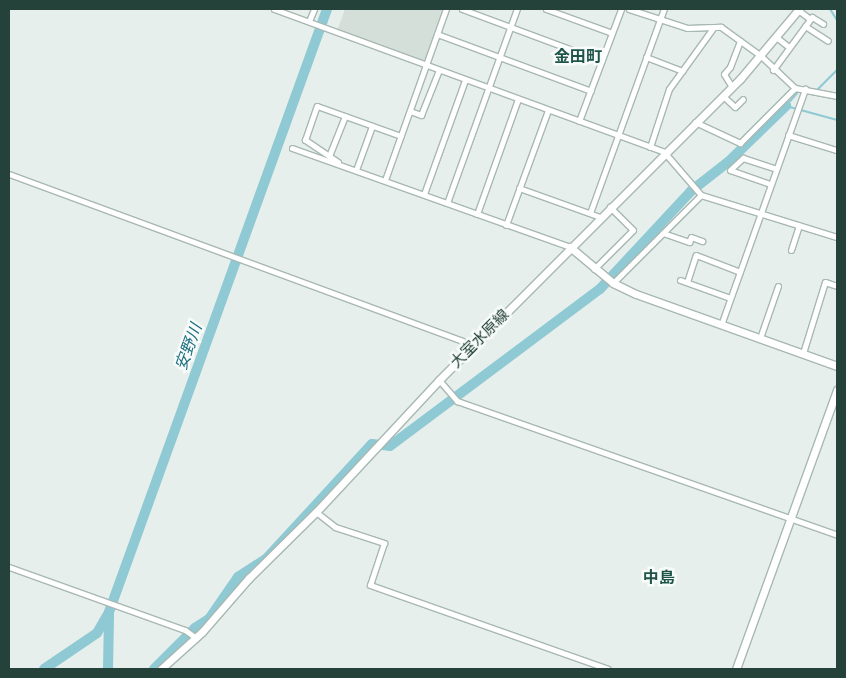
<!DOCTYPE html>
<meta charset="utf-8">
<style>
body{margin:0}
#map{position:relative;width:846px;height:678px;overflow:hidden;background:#e6efeb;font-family:"DM Sans","Noto Sans JP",sans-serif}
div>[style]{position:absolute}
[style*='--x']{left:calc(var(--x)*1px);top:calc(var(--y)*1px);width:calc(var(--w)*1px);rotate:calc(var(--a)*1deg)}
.built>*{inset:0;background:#d4dfda}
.stream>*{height:2px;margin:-1px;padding:0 1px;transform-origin:1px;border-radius:1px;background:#8ec9d4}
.river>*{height:10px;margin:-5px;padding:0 5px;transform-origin:5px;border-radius:5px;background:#8ec9d4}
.roads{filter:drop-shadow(1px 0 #a8b8b2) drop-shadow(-1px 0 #a8b8b2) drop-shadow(0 1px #a8b8b2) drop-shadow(0 -1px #a8b8b2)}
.street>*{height:5px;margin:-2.5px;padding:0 2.5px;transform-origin:2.5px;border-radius:2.5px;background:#fff}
.secondary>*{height:7px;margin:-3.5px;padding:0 3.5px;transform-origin:3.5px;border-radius:3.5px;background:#fff}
span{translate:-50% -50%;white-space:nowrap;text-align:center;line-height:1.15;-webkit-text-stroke:5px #f7fbf9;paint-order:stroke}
.street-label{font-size:15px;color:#24423a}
.neighbourhood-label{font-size:16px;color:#1f5548;font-weight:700}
.water-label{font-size:16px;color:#1c6f80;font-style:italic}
.frame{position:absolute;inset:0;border:10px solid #24423a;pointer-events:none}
</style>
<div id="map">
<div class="built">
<i style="clip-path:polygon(345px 9px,444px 9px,425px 62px,337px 31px)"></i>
</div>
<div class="stream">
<i style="--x:830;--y:9;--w:13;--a:58"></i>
<i style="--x:816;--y:91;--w:30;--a:-45"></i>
<i style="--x:803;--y:92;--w:5;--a:180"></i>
<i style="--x:798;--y:92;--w:18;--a:131"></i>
<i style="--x:786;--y:106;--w:53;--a:15.4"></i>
</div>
<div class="river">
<i style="--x:44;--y:669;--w:64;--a:-34.2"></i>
<i style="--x:97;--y:633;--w:24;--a:-60"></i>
<i style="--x:109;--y:612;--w:641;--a:-70.12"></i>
<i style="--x:108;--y:669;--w:54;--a:-88.9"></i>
<i style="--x:154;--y:669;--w:58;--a:-45"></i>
<i style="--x:195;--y:628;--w:17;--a:-33"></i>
<i style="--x:209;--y:619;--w:51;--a:-55.4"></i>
<i style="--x:238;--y:577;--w:35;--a:-33"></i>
<i style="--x:267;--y:558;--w:155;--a:-47.4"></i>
<i style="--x:372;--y:444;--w:18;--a:6"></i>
<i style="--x:390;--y:446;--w:262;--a:-36.8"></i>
<i style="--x:600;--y:289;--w:134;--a:-47.1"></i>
<i style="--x:691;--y:191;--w:47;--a:-38.1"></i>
<i style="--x:728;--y:162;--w:81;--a:-44"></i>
</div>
<div class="roads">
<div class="street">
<i style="--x:274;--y:9;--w:415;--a:20.1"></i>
<i style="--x:664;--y:152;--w:57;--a:49.3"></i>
<i style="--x:701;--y:195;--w:142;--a:17.2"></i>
<i style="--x:462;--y:9;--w:149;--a:20.4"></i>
<i style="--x:546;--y:9;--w:70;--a:20"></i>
<i style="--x:629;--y:9;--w:61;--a:18.1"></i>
<i style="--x:687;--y:28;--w:34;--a:-2"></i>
<i style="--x:721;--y:27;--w:49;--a:35.9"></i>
<i style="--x:761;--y:56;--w:47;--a:43.3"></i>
<i style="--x:795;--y:88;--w:43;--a:10.8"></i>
<i style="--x:798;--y:10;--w:15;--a:37"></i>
<i style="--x:309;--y:21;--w:13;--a:-67"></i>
<i style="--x:805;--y:26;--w:27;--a:33"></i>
<i style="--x:437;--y:34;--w:164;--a:20.3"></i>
<i style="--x:776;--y:37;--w:16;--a:38"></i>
<i style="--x:646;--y:57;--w:39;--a:21"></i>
<i style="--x:773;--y:70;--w:66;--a:-53.7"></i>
<i style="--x:812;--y:17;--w:13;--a:32"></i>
<i style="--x:732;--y:87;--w:15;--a:-122"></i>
<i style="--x:724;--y:74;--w:9;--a:-49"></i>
<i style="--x:730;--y:67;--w:28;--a:-69"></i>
<i style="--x:723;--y:96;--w:16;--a:43"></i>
<i style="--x:735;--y:107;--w:11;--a:-45"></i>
<i style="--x:410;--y:111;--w:12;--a:20"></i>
<i style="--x:421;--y:115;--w:48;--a:-68.2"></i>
<i style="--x:579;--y:121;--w:120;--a:-69.4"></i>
<i style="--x:695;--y:122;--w:50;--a:25"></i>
<i style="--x:740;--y:143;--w:78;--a:-45"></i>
<i style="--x:788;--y:135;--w:50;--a:17.4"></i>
<i style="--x:650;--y:147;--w:61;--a:-71.9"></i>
<i style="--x:669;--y:89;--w:75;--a:-54.2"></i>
<i style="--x:292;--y:148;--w:295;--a:19.6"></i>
<i style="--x:329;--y:156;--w:43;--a:-68.2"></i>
<i style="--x:338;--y:162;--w:40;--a:-146"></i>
<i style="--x:305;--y:140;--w:36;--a:-71"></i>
<i style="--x:317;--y:106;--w:89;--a:19.7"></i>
<i style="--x:356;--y:170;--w:47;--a:-70"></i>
<i style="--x:9;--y:174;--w:483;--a:20.2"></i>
<i style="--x:462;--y:341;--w:12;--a:42"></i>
<i style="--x:385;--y:180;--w:182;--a:-70.4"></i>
<i style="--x:770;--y:184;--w:42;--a:-160.7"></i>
<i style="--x:730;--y:170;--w:18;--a:-43"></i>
<i style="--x:743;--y:158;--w:35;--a:18"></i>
<i style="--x:519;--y:188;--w:86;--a:19.7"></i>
<i style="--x:424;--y:194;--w:121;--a:-70.2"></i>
<i style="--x:447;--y:203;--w:206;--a:-70.2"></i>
<i style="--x:590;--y:213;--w:217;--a:-70.1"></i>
<i style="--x:477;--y:214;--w:122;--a:-70.4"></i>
<i style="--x:506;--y:225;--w:122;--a:-69.9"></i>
<i style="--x:663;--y:233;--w:28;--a:19"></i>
<i style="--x:689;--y:242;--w:5;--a:-68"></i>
<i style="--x:691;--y:237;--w:12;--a:20"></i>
<i style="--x:791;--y:250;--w:26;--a:-72"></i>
<i style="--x:594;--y:269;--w:55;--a:-45"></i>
<i style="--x:633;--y:230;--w:33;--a:-135"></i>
<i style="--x:680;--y:280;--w:53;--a:19.8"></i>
<i style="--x:687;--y:282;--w:28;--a:-72"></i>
<i style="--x:696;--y:255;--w:47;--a:21.1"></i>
<i style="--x:613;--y:283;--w:124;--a:-45"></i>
<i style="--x:721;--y:325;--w:251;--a:-70.4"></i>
<i style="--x:760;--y:338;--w:55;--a:-70.9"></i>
<i style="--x:803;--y:353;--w:74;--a:-72.8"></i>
<i style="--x:825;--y:282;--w:13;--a:18"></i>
<i style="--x:439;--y:380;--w:28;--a:49"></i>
<i style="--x:457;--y:401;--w:403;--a:19.4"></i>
<i style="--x:316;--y:512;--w:24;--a:38"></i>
<i style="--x:335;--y:527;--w:52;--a:18.1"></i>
<i style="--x:384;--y:543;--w:44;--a:108.4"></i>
<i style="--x:370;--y:585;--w:252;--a:19.4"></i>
<i style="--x:9;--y:567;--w:187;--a:19.7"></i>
<i style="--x:185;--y:630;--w:14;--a:36"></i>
</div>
<div class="secondary">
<i style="--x:570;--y:247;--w:56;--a:39.9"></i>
<i style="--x:613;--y:283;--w:25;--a:26"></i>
<i style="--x:636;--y:294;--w:214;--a:19.7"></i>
<i style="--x:161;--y:669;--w:55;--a:-42.1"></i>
<i style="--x:202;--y:632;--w:72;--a:-49"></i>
<i style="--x:249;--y:578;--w:94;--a:-44.6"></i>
<i style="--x:316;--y:512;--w:180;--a:-47"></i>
<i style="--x:439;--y:380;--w:426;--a:-45"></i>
<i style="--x:740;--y:79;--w:92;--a:-49.9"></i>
<i style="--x:736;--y:669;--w:297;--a:-70.1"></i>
</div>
</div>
<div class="street-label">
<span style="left:480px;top:339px;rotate:-45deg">大室水原線</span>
</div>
<div class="neighbourhood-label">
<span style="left:578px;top:57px">金田町</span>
<span style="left:659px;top:578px">中島</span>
</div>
<div class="water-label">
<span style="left:189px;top:347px;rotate:-70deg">安野川</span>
</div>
<div class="frame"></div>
</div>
